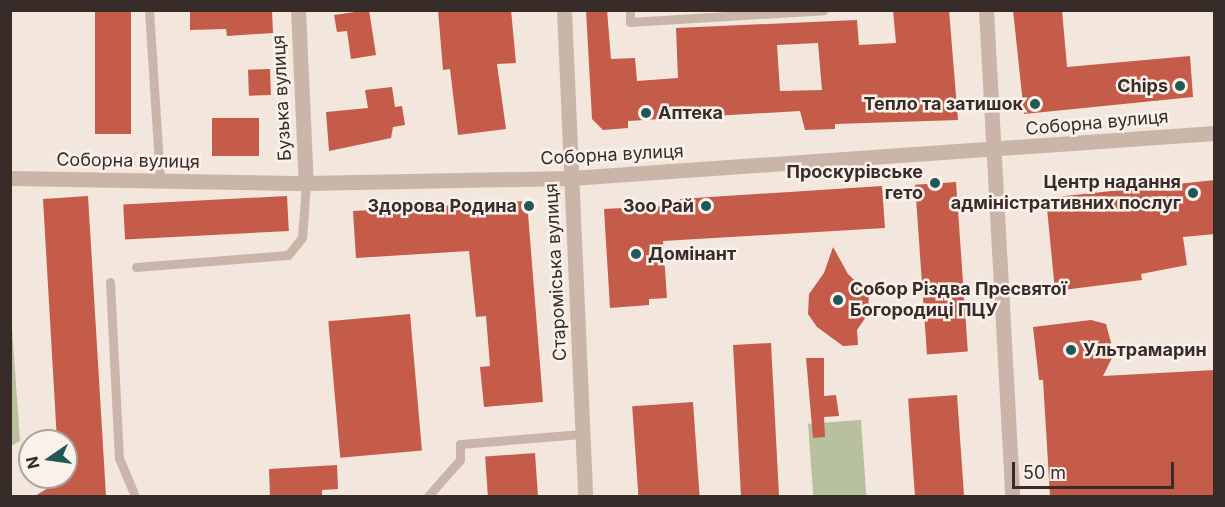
<!DOCTYPE html>
<meta charset="utf-8">
<style>
body{margin:0}
#map{position:relative;width:1225px;height:507px;overflow:hidden;background:#f2e6dd;font-family:Inter,sans-serif}
div>[style]{position:absolute}
[style*='--x']{left:calc(var(--x)*1px);top:calc(var(--y)*1px);width:calc(var(--w)*1px);rotate:calc(var(--a)*1deg)}
.green>*{inset:0;background:#b8c19d;transform-origin:0 0}
.building>*{inset:0;background:#c45c49;transform-origin:0 0}
.lane>*{height:9px;margin:-4.5px;padding:0 4.5px;transform-origin:4.5px;border-radius:4.5px;background:#cab5a9}
.street>*{height:15px;margin:-7.5px;padding:0 7.5px;transform-origin:7.5px;border-radius:7.5px;background:#cab5a9}
.dots>*{width:16px;height:16px;translate:-50% -50%;box-sizing:border-box;border:3px solid #faf1ea;border-radius:50%}
span{translate:-50% -50%;white-space:nowrap;text-align:center;line-height:1.15;-webkit-text-stroke:5px #faf1ea;paint-order:stroke}
.poi-label{font-size:18px;color:#372c29;font-weight:700}
.right{translate:-100% -50%;text-align:right}
.left{translate:0 -50%;text-align:left}
.street-label{font-size:18px;color:#372c29}
.frame{position:absolute;inset:0;border:12px solid #372c29;pointer-events:none}
.north{position:absolute;left:18px;top:429px;width:60px;height:60px;box-sizing:border-box;background:#faf1ea;border:2px solid #aca29d;border-radius:50%;rotate:257deg;font-size:16px;font-weight:700;line-height:24px;text-align:center;color:#372c29}
.north::after{content:'';display:block;margin:auto;width:21px;height:27px;background:#1f5857;clip-path:polygon(50% 0,100% 100%,50% 72%,0 100%)}
.scale{position:absolute;left:1012px;top:462px;width:162px;height:27px;box-sizing:border-box;border:3px solid #372c29;border-top:0;padding-left:8px;font-size:18px;line-height:21px;white-space:nowrap;color:#372c29;-webkit-text-stroke:4px #faf1ea;paint-order:stroke}
</style>
<div id="map">
<div class="green">
<i style="clip-path:polygon(10px 299px,20px 441px,11px 446px,10px 446px)"></i>
<i style="left:861px;top:420px;width:76px;height:53px;rotate:86deg"></i>
</div>
<div class="building">
<i style="left:95px;top:10px;width:36px;height:124px"></i>
<i style="clip-path:polygon(190px 10px,272px 10px,273px 33px,227px 36px,226px 29px,190px 30px)"></i>
<i style="clip-path:polygon(369px 10px,376px 55px,351px 59px,347px 31px,337px 32px,334px 15px)"></i>
<i style="clip-path:polygon(438px 10px,511px 10px,516px 63px,497px 64px,506px 129px,458px 135px,450px 69px,443px 70px)"></i>
<i style="clip-path:polygon(evenodd,586px 10px,607px 10px,611px 59px,635px 58px,637px 81px,678px 78px,676px 28px,857px 20px,859px 45px,896px 43px,893px 10px,949px 10px,958px 120px,835px 124px,835px 129px,805px 130px,800px 111px,628px 121px,628px 128px,603px 130px,592px 119px,586px 10px,818px 43px,822px 90px,780px 91px,777px 45px,818px 43px)"></i>
<i style="clip-path:polygon(1013px 10px,1062px 10px,1067px 67px,1190px 56px,1193px 97px,1024px 114px)"></i>
<i style="left:270px;top:69px;width:26px;height:22px;rotate:88deg"></i>
<i style="clip-path:polygon(392px 87px,395px 107px,402px 106px,405px 125px,393px 127px,391px 138px,329px 151px,326px 112px,368px 108px,365px 90px)"></i>
<i style="left:212px;top:118px;width:47px;height:38px"></i>
<i style="clip-path:polygon(1215px 180px,1215px 234px,1183px 237px,1187px 265px,1141px 274px,1142px 280px,1055px 291px,1046px 198px)"></i>
<i style="left:956px;top:182px;width:170px;height:41px;rotate:86deg"></i>
<i style="clip-path:polygon(882px 186px,885px 228px,663px 241px,667px 298px,649px 299px,649px 305px,610px 308px,604px 209px,680px 205px,680px 199px)"></i>
<i style="clip-path:polygon(88px 196px,106px 496px,35px 496px,66px 477px,66px 441px,57px 441px,43px 199px)"></i>
<i style="left:287px;top:196px;width:35px;height:164px;rotate:87deg"></i>
<i style="clip-path:polygon(527px 201px,543px 402px,484px 407px,480px 367px,490px 366px,486px 316px,476px 317px,469px 251px,356px 258px,353px 211px)"></i>
<i style="clip-path:polygon(833px 247px,848px 274px,869px 294px,868px 314px,857px 330px,858px 345px,843px 346px,817px 327px,808px 314px,809px 294px,824px 273px)"></i>
<i style="left:410px;top:314px;width:137px;height:82px;rotate:85deg"></i>
<i style="clip-path:polygon(1091px 320px,1106px 324px,1114px 354px,1103px 376px,1215px 370px,1215px 496px,1050px 496px,1043px 380px,1039px 380px,1033px 327px)"></i>
<i style="left:771px;top:343px;width:153px;height:38px;rotate:87deg"></i>
<i style="clip-path:polygon(806px 358px,824px 358px,824px 396px,836px 395px,839px 416px,824px 417px,825px 437px,813px 438px)"></i>
<i style="left:957px;top:395px;width:100px;height:49px;rotate:86deg"></i>
<i style="left:693px;top:402px;width:94px;height:61px;rotate:86deg"></i>
<i style="left:535px;top:453px;width:43px;height:50px;rotate:86deg"></i>
<i style="clip-path:polygon(337px 465px,338px 489px,322px 490px,322px 496px,270px 496px,269px 469px)"></i>
</div>
<div class="lane">
<i style="--x:149;--y:10;--w:170;--a:86.3"></i>
<i style="--x:630;--y:10;--w:12;--a:90"></i>
<i style="--x:630;--y:22;--w:194;--a:-3.5"></i>
<i style="--x:136;--y:267;--w:152;--a:-4.5"></i>
<i style="--x:288;--y:255;--w:22;--a:-51"></i>
<i style="--x:302;--y:238;--w:55;--a:-85.8"></i>
<i style="--x:110;--y:282;--w:176;--a:87.1"></i>
<i style="--x:119;--y:458;--w:41;--a:67.2"></i>
<i style="--x:428;--y:496;--w:48;--a:-48.4"></i>
<i style="--x:460;--y:460;--w:16;--a:-90"></i>
<i style="--x:460;--y:444;--w:122;--a:-4.7"></i>
</div>
<div class="street">
<i style="--x:298;--y:10;--w:173;--a:87.4"></i>
<i style="--x:564;--y:10;--w:486;--a:87.5"></i>
<i style="--x:986;--y:10;--w:487;--a:86.9"></i>
<i style="--x:10;--y:178;--w:296;--a:1"></i>
<i style="--x:306;--y:183;--w:265;--a:-1.1"></i>
<i style="--x:571;--y:178;--w:645;--a:-4"></i>
</div>
<div class="dots">
<i style="left:1180px;top:86px;background:#1f5857"></i>
<i style="left:1035px;top:104px;background:#1f5857"></i>
<i style="left:646px;top:113px;background:#1f5857"></i>
<i style="left:935px;top:183px;background:#1f5857"></i>
<i style="left:1193px;top:193px;background:#1f5857"></i>
<i style="left:529px;top:206px;background:#1f5857"></i>
<i style="left:706px;top:206px;background:#1f5857"></i>
<i style="left:636px;top:254px;background:#1f5857"></i>
<i style="left:838px;top:300px;background:#1f5857"></i>
<i style="left:1071px;top:350px;background:#1f5857"></i>
</div>
<div class="poi-label">
<span class="right" style="left:1168px;top:86px">Chips</span>
<span class="right" style="left:1023px;top:104px">Тепло та затишок</span>
<span class="left" style="left:658px;top:113px">Аптека</span>
<span class="right" style="left:923px;top:183px">Проскурівське<br>гето</span>
<span class="right" style="left:1181px;top:193px">Центр надання<br>адміністративних послуг</span>
<span class="right" style="left:517px;top:206px">Здорова Родина</span>
<span class="right" style="left:694px;top:206px">Зоо Рай</span>
<span class="left" style="left:648px;top:254px">Домінант</span>
<span class="left" style="left:850px;top:300px">Собор Різдва Пресвятої<br>Богородиці ПЦУ</span>
<span class="left" style="left:1083px;top:350px">Ультрамарин</span>
</div>
<div class="street-label">
<span style="left:282px;top:98px;rotate:-93deg">Бузька вулиця</span>
<span style="left:1097px;top:123px;rotate:-5deg">Соборна вулиця</span>
<span style="left:612px;top:155px;rotate:-3deg">Соборна вулиця</span>
<span style="left:128px;top:161px;rotate:1deg">Соборна вулиця</span>
<span style="left:556px;top:272px;rotate:-93deg">Староміська вулиця</span>
</div>
<div class="frame"></div>
<div class="north">N</div>
<div class="scale">50 m</div>
</div>
